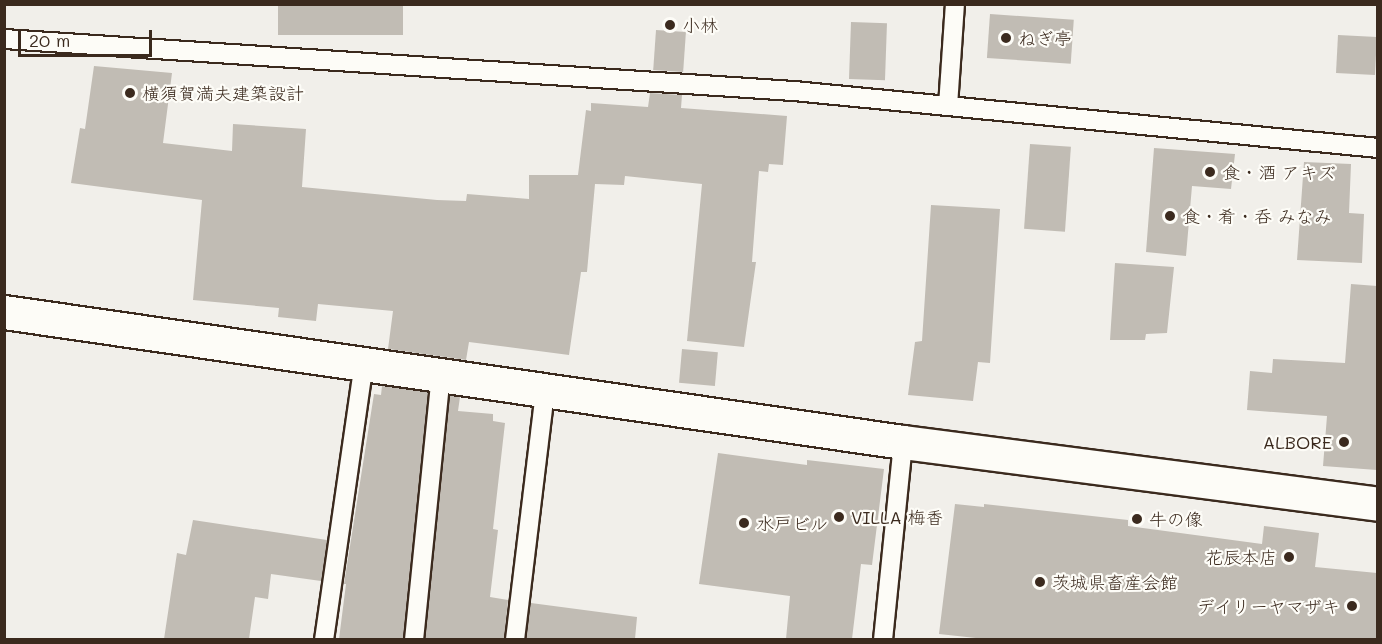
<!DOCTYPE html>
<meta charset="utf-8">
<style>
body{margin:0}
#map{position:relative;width:1382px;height:644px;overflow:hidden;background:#f1efea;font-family:Mali,"Klee One",sans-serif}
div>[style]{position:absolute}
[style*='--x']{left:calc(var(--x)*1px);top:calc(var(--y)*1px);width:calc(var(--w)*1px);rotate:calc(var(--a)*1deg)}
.building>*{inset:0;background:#c1bcb4;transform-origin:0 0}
.roads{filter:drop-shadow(2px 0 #3b2a1e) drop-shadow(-2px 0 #3b2a1e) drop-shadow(0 2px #3b2a1e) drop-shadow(0 -2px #3b2a1e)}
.service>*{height:18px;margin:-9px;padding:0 9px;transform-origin:9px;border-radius:9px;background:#fdfcf7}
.tertiary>*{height:33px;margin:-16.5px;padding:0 16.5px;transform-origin:16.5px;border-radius:16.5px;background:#fdfcf7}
.dots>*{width:16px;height:16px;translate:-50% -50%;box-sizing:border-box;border:3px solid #fdfcf7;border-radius:50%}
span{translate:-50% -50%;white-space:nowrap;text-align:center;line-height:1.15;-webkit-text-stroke:4.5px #fdfcf7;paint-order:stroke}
.poi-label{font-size:18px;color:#3b2a1e}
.left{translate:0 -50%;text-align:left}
.right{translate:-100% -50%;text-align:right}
.frame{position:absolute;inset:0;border:6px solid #3b2a1e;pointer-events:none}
.scale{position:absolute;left:18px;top:30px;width:134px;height:27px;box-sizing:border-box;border:3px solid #3b2a1e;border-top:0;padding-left:8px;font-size:18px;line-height:21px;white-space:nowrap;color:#3b2a1e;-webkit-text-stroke:4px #fdfcf7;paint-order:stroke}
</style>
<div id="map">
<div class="building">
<i style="left:278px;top:4px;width:125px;height:31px"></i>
<i style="left:990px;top:14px;width:84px;height:44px;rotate:4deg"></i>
<i style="left:851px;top:22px;width:36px;height:57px;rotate:2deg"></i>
<i style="left:656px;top:30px;width:30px;height:40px;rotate:4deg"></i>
<i style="left:1338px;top:35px;width:39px;height:38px;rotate:3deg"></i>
<i style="clip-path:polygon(94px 66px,172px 73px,163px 143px,232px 151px,233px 124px,306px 129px,302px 187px,437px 200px,466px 201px,467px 194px,529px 199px,529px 175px,578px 175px,586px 110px,591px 111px,591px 103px,648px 107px,650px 93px,682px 95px,681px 108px,787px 116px,783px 165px,769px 164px,768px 172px,759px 171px,752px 262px,756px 262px,744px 347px,687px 341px,702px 184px,625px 176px,624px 185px,595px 184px,587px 272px,581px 272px,569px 355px,469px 342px,466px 360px,388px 349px,393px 311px,318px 304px,316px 321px,278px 317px,279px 308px,193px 300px,202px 200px,71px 183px,80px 128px,85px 129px)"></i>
<i style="left:1030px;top:144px;width:41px;height:85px;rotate:4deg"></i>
<i style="clip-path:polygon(1154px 148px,1235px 154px,1231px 189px,1192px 186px,1186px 256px,1146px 252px)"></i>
<i style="clip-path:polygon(1304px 162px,1351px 164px,1349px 213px,1364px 214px,1362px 263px,1297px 260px)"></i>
<i style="clip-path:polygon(931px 205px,1000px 209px,990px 363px,978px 362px,973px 401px,908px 395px,915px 342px,922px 341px)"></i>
<i style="clip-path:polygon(1115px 263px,1174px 267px,1167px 333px,1146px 334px,1145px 340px,1110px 340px)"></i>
<i style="clip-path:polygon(1351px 284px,1377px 286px,1377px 470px,1323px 466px,1327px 416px,1247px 410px,1250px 371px,1272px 373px,1273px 359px,1345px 363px)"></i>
<i style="left:682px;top:349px;width:36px;height:34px;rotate:5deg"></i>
<i style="clip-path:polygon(382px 386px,428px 392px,403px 639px,339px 639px,346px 584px,344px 584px,374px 394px,381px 395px)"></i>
<i style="clip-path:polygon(450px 395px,460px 397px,458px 411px,493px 414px,493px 421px,505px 423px,493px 529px,498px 530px,490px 597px,508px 600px,504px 639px,425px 639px)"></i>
<i style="clip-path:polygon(718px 453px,807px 465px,807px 460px,884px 469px,872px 565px,861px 564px,852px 639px,786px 639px,790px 596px,699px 584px)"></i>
<i style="clip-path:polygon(955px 504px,984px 507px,984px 504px,1128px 520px,1128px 526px,1262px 544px,1264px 526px,1319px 533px,1315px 567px,1377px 573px,1377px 639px,985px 639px,939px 634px)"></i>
<i style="clip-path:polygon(193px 520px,327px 540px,321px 581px,271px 574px,268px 599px,255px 597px,249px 639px,164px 639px,177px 553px,186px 555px)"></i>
<i style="clip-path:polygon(531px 603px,637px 617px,635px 639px,526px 639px)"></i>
</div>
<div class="roads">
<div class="service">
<i style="--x:4;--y:39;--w:792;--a:3.77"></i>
<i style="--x:794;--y:91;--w:587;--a:5.57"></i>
<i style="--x:948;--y:106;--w:102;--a:-86.1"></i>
<i style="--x:324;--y:640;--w:279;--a:-81.8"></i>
<i style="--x:414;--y:640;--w:265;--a:-84.2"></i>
<i style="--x:515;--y:640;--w:251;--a:-83.1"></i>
<i style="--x:883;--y:640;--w:199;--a:-84.2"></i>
</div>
<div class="tertiary">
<i style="--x:4;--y:312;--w:908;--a:8.23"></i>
<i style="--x:903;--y:442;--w:479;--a:7.4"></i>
</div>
</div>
<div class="dots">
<i style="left:670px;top:25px;background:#3b2a1e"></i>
<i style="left:1006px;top:38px;background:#3b2a1e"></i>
<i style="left:130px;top:93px;background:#3b2a1e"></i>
<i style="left:1210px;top:172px;background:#3b2a1e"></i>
<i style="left:1170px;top:216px;background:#3b2a1e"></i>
<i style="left:1344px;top:442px;background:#3b2a1e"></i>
<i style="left:839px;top:517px;background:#3b2a1e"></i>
<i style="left:1137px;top:519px;background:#3b2a1e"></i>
<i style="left:744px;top:523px;background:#3b2a1e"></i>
<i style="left:1289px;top:557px;background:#3b2a1e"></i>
<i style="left:1040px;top:582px;background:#3b2a1e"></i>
<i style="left:1352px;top:606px;background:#3b2a1e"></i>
</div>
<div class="poi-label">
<span class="left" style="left:682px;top:25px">小林</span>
<span class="left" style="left:1018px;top:38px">ねぎ亭</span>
<span class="left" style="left:142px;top:93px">横須賀満夫建築設計</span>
<span class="left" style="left:1222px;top:172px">食・酒 アキズ</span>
<span class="left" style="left:1182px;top:216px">食・肴・呑 みなみ</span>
<span class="right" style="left:1332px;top:442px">ALBORE</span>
<span class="left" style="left:851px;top:517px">VILLA 梅香</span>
<span class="left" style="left:1149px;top:519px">牛の像</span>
<span class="left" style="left:756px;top:523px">水戸ビル</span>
<span class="right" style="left:1277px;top:557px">花辰本店</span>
<span class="left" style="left:1052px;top:582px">茨城県畜産会館</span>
<span class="right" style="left:1340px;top:606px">デイリーヤマザキ</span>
</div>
<div class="frame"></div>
<div class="scale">20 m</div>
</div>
